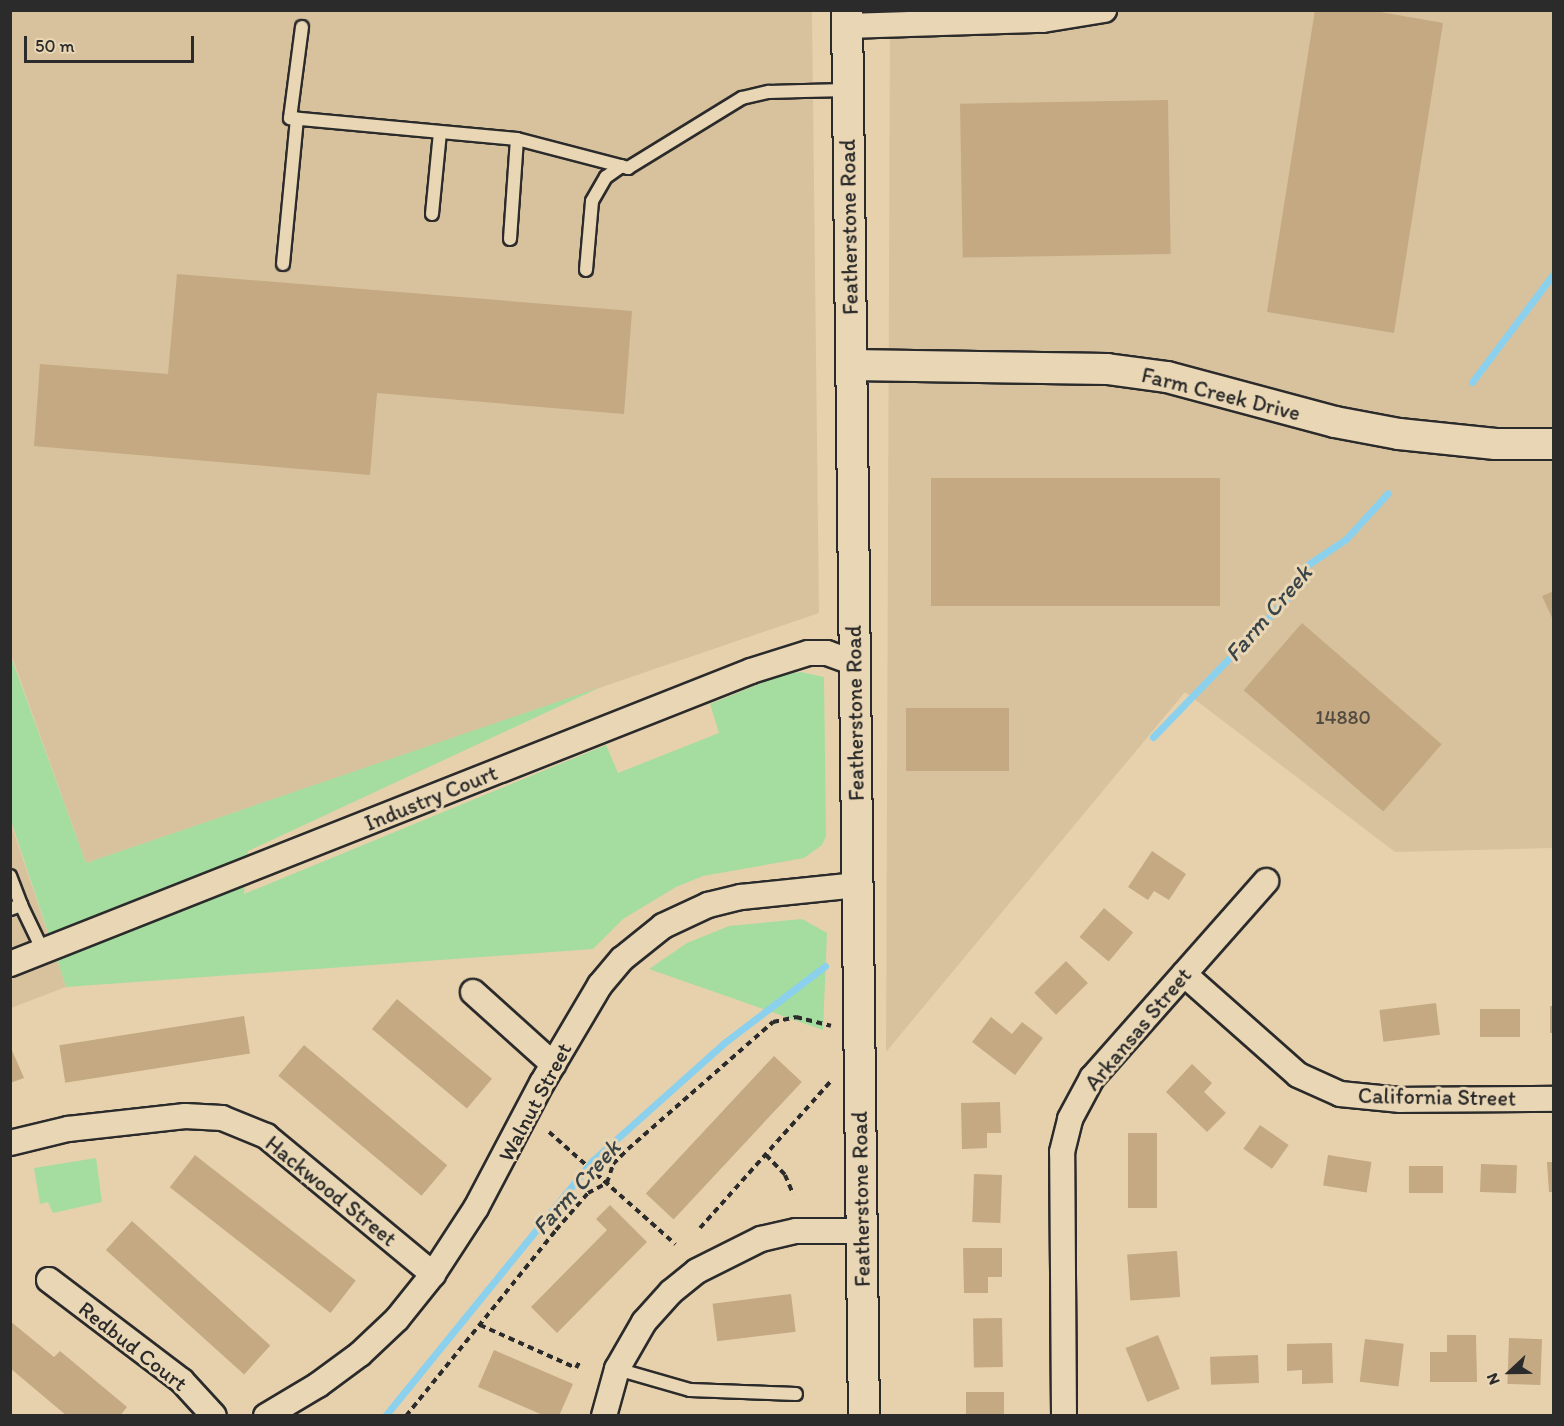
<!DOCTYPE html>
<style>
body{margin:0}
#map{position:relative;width:1564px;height:1426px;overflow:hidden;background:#e7d1ad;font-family:Itim,sans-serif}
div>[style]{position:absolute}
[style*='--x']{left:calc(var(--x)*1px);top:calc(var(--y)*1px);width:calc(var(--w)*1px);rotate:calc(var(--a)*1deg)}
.built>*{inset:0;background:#d8c29e}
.green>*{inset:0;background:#a5dc9f}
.stream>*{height:7px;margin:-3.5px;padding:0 3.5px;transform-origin:3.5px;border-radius:3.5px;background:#8bd1ed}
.building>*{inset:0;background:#c4a982;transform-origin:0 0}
.path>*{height:4px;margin-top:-2px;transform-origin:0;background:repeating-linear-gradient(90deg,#2b2b2b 0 6px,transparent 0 10.5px)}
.roads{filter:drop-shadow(2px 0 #2b2b2b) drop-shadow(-2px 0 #2b2b2b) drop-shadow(0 2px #2b2b2b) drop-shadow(0 -2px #2b2b2b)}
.service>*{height:12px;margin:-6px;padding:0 6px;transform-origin:6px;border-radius:6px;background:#e9d6b4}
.minor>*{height:24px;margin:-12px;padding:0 12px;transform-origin:12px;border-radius:12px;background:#e9d6b4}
.tertiary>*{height:30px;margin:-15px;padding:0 15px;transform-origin:15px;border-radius:15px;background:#e9d6b4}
span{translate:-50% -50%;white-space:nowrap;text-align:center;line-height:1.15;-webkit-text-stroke:6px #e9d6b4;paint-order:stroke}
.number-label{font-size:20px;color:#514a41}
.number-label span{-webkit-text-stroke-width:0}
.street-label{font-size:22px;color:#2b2b2b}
.water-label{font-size:24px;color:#394448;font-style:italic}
.frame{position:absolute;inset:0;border:12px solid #2b2b2b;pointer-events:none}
.north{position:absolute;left:1480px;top:1342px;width:60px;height:60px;-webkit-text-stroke:4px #e9d6b4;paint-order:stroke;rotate:248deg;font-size:16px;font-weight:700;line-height:24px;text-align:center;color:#2b2b2b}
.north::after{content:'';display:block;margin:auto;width:21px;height:27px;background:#2b2b2b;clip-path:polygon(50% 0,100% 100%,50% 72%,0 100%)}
.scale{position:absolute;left:24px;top:36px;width:170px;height:27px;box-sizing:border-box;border:3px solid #2b2b2b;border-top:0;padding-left:8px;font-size:18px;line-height:21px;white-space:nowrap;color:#2b2b2b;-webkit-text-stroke:4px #e9d6b4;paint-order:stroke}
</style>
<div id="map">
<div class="built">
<i style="clip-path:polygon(10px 11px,812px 11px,819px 613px,86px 863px,11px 654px)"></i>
<i style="clip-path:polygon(890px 11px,1553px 11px,1553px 848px,1395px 852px,1185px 692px,886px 1052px)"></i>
<i style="clip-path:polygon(10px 821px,66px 987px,11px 1008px,10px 1008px)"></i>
</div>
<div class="green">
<i style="clip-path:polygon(10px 654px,86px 863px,601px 687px,248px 851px,244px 894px,606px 745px,618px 773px,719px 733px,710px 704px,781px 675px,801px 672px,824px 677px,826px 836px,822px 845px,804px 858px,703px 876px,676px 887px,623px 919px,593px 949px,66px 987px,11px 821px)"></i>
<i style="clip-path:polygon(802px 919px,827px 933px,823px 1030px,649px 969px,687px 943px,729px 926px)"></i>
<i style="clip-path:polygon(96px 1158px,102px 1202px,53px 1213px,48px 1202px,40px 1204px,34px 1168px)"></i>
</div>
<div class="stream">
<i style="--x:1472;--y:382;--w:136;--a:-53"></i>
<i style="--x:1153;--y:737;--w:194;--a:-46"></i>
<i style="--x:1288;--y:597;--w:36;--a:-60"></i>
<i style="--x:1306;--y:566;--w:48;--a:-34"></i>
<i style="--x:1346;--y:539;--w:62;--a:-47.6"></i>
<i style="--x:385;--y:1416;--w:328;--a:-50.9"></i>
<i style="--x:592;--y:1161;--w:177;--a:-41.8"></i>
<i style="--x:724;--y:1043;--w:127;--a:-37.3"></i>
</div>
<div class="building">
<i style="clip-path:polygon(1315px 10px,1369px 10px,1443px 23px,1394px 333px,1267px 312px)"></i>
<i style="left:1168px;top:100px;width:154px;height:208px;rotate:89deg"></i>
<i style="clip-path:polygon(177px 274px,632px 311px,624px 414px,377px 393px,370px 475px,34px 446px,40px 364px,168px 374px)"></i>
<i style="left:1220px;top:478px;width:128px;height:289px;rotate:90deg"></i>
<i style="clip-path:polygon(1554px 591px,1554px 622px,1542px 596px)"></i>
<i style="left:1302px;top:623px;width:185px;height:89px;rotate:41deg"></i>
<i style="left:906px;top:708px;width:103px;height:63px"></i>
<i style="clip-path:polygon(1152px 851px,1186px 874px,1169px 900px,1154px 891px,1148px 900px,1128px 887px)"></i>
<i style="left:1104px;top:908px;width:38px;height:38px;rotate:40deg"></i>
<i style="left:1066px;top:961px;width:31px;height:45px;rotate:45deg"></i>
<i style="left:397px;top:999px;width:124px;height:39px;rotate:40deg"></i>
<i style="left:1436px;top:1003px;width:32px;height:57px;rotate:83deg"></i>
<i style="left:1550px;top:1006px;width:4px;height:27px"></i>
<i style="left:1480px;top:1009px;width:40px;height:28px"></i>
<i style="left:244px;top:1016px;width:38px;height:187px;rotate:81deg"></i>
<i style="clip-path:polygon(991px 1017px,1012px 1034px,1022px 1022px,1043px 1038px,1015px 1075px,972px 1042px)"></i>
<i style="left:304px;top:1045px;width:187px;height:40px;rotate:40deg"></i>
<i style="clip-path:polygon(10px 1046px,24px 1078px,10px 1083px)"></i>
<i style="left:774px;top:1056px;width:38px;height:188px;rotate:43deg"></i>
<i style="clip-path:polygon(1192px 1064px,1212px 1083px,1204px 1092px,1226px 1113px,1207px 1132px,1166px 1092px)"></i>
<i style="clip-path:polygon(1000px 1102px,1001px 1133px,987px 1133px,987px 1148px,962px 1149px,961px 1103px)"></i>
<i style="left:1260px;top:1125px;width:35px;height:29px;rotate:35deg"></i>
<i style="left:1128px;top:1133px;width:29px;height:75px"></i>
<i style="left:195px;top:1155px;width:204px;height:41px;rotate:38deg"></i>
<i style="left:1328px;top:1155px;width:44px;height:31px;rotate:9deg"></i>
<i style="clip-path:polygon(1547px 1162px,1554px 1162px,1554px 1192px,1549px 1192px)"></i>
<i style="left:1481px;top:1164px;width:36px;height:28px;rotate:2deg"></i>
<i style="left:1409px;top:1166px;width:34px;height:27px"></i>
<i style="left:974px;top:1174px;width:28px;height:48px;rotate:2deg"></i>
<i style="clip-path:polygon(610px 1205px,647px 1242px,557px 1333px,531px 1307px,607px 1230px,596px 1219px)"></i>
<i style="left:132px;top:1221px;width:186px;height:39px;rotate:42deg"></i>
<i style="clip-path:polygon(963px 1248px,1002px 1248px,1002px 1277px,988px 1277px,988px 1293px,964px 1293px)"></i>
<i style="left:1177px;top:1251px;width:46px;height:50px;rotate:86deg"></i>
<i style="left:791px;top:1294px;width:38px;height:79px;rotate:83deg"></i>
<i style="left:1002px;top:1318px;width:49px;height:29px;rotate:89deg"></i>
<i style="clip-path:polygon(10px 1321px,54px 1357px,60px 1351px,127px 1407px,120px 1416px,67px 1416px,10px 1368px)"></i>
<i style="left:1158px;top:1335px;width:58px;height:35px;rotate:68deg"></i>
<i style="clip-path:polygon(1447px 1335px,1476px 1335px,1477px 1382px,1430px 1382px,1430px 1352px,1447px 1352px)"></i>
<i style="left:1509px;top:1338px;width:33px;height:46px;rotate:2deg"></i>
<i style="left:1365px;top:1339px;width:39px;height:43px;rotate:7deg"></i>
<i style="clip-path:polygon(1332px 1343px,1333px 1383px,1302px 1384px,1302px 1370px,1287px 1371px,1287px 1344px)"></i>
<i style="clip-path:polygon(494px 1350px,573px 1384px,559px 1416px,545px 1416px,478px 1387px)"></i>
<i style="left:1258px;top:1355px;width:28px;height:48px;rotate:88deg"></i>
<i style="left:966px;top:1392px;width:38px;height:24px"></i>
</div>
<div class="path">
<i style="--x:549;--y:1132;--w:169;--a:41.6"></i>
<i style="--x:766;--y:1155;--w:28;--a:46"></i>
<i style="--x:785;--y:1175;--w:21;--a:67"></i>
<i style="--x:700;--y:1228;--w:197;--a:-48.3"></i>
<i style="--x:480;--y:1325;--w:105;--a:24.1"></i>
<i style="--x:576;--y:1368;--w:8;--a:-60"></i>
<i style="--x:406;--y:1416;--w:239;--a:-51.1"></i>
<i style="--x:556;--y:1230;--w:49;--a:-49.1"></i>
<i style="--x:588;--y:1193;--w:21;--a:-28"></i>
<i style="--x:607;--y:1183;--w:20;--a:-72"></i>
<i style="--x:613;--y:1164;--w:21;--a:-45"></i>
<i style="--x:628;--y:1149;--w:193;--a:-41.2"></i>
<i style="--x:773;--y:1022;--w:24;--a:-12"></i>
<i style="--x:796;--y:1017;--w:36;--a:14"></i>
</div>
<div class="roads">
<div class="service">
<i style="--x:302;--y:27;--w:92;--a:97.5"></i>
<i style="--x:290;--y:118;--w:228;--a:5.3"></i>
<i style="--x:517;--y:139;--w:115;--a:14.6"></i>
<i style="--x:628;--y:168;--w:134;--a:-31.6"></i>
<i style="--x:742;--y:98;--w:28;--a:-13"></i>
<i style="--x:769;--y:92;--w:79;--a:-1.5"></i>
<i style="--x:432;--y:214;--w:82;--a:-84.4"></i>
<i style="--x:510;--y:239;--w:100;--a:-86"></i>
<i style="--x:283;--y:264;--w:146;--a:-84.5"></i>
<i style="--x:586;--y:270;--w:69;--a:-85"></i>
<i style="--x:592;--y:201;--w:28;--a:-60"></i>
<i style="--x:606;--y:177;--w:19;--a:-35"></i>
<i style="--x:10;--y:876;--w:31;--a:69"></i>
<i style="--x:10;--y:909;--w:12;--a:-20"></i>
<i style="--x:21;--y:905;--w:51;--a:64.4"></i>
<i style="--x:617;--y:1369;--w:76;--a:16"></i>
<i style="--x:690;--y:1390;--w:106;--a:2.2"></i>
</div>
<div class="minor">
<i style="--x:847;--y:26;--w:196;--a:-1.8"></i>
<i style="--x:1043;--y:20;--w:62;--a:-9.3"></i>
<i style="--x:10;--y:964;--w:797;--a:-21.57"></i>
<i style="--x:751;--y:671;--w:60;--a:-17.5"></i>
<i style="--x:808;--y:653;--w:19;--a:0"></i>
<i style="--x:827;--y:653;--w:30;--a:20"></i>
<i style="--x:1184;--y:974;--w:152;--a:41.5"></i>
<i style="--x:1298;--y:1075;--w:46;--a:24.3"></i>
<i style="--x:1340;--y:1094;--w:61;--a:5.6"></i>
<i style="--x:1401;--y:1100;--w:153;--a:-0.4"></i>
<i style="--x:473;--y:992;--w:108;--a:42"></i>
<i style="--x:10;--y:1143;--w:60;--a:-13.6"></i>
<i style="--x:68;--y:1129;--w:118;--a:-6.3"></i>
<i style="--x:185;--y:1116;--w:37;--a:3"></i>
<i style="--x:222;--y:1118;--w:48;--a:22.2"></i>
<i style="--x:266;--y:1136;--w:217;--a:39.6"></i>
<i style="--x:49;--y:1280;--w:167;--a:37.2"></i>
<i style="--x:182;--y:1381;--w:47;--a:47.6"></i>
<i style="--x:266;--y:1416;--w:61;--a:-30.8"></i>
<i style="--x:318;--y:1385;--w:52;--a:-36.4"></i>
<i style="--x:360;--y:1354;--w:51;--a:-43.4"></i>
<i style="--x:397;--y:1319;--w:58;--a:-51.3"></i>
<i style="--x:433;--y:1274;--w:79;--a:-56.9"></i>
<i style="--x:476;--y:1208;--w:141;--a:-62.2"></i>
<i style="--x:542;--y:1083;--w:114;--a:-59.4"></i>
<i style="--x:600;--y:985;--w:34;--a:-50"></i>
<i style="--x:622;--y:959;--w:53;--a:-38.8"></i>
<i style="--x:663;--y:926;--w:50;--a:-25"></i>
<i style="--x:708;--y:905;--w:34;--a:-14"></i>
<i style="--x:741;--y:897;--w:117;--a:-5.9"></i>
<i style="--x:604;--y:1416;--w:49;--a:-74.5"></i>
<i style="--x:617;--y:1369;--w:54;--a:-60.1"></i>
<i style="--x:644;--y:1322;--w:40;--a:-48"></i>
<i style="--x:671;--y:1292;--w:33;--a:-39"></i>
<i style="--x:697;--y:1271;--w:72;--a:-26.6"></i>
<i style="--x:761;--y:1239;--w:36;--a:-13"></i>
<i style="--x:796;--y:1231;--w:65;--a:0"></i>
<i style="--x:1064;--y:1416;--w:264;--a:-90.4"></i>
<i style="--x:1062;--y:1152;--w:34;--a:-76"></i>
<i style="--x:1070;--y:1119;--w:47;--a:-61.8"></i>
<i style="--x:1092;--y:1078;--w:263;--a:-48.5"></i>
</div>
<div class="tertiary">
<i style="--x:847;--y:10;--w:1406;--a:89.31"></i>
<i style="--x:851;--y:365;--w:256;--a:0.9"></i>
<i style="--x:1107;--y:369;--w:61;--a:7.6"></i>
<i style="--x:1167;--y:377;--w:174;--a:15"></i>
<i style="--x:1335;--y:422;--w:65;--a:10.6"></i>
<i style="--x:1399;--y:434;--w:97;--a:5.9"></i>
<i style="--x:1495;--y:444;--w:59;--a:0"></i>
</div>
</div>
<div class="number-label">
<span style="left:1343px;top:717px">14880</span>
</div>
<div class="street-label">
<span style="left:849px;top:227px;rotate:-91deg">Featherstone Road</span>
<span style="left:1221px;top:394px;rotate:14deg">Farm Creek Drive</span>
<span style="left:855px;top:713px;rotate:-91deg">Featherstone Road</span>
<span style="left:431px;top:798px;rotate:-22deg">Industry Court</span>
<span style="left:1138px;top:1029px;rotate:-50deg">Arkansas Street</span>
<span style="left:1437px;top:1097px;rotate:1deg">California Street</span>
<span style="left:535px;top:1102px;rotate:-62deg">Walnut Street</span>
<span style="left:331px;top:1191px;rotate:39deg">Hackwood Street</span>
<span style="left:861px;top:1199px;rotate:-91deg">Featherstone Road</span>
<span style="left:133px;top:1346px;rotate:38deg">Redbud Court</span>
</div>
<div class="water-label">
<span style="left:1268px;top:613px;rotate:-49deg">Farm Creek</span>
<span style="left:576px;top:1187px;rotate:-48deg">Farm Creek</span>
</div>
<div class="frame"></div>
<div class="north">N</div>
<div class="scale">50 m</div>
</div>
